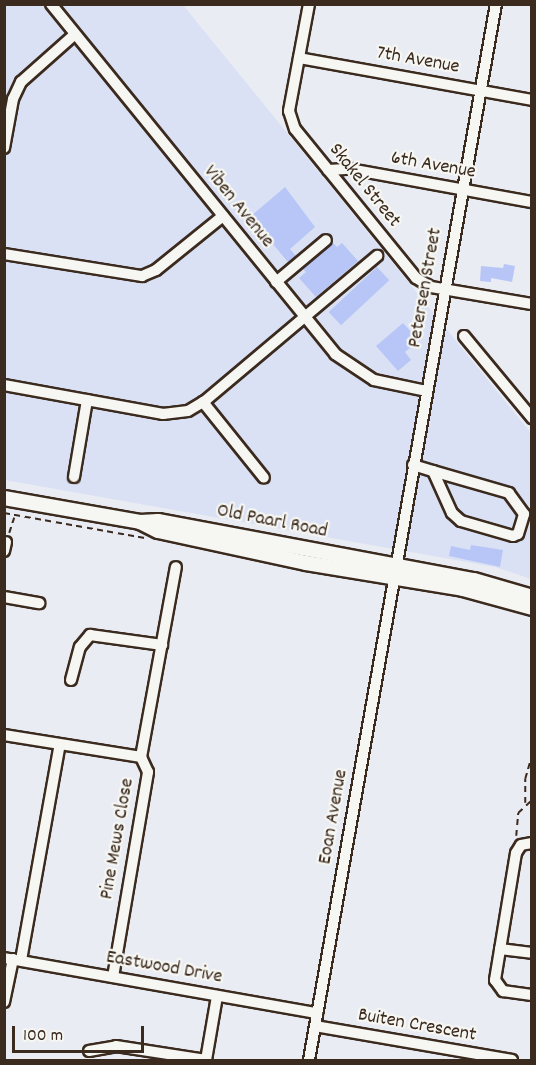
<!DOCTYPE html>
<style>
body{margin:0}
#map{position:relative;width:536px;height:1065px;overflow:hidden;background:#e9ecf3;font-family:Dekko,sans-serif}
div>[style]{position:absolute}
[style*='--x']{left:calc(var(--x)*1px);top:calc(var(--y)*1px);width:calc(var(--w)*1px);rotate:calc(var(--a)*1deg)}
.built>*{inset:0;background:#dae1f4}
.building>*{inset:0;background:#b7c6f6;transform-origin:0 0}
.path>*{height:1.5px;margin-top:-0.75px;transform-origin:0;background:repeating-linear-gradient(90deg,#3b2a1e 0 6px,transparent 0 10.5px)}
.roads{filter:drop-shadow(2px 0 #3b2a1e) drop-shadow(-2px 0 #3b2a1e) drop-shadow(0 2px #3b2a1e) drop-shadow(0 -2px #3b2a1e)}
.minor>*{height:10px;margin:-5px;padding:0 5px;transform-origin:5px;border-radius:5px;background:#f6f6f2}
.major>*{height:14px;margin:-7px;padding:0 7px;transform-origin:7px;border-radius:7px;background:#f6f6f2}
span{translate:-50% -50%;white-space:nowrap;text-align:center;line-height:1.15;-webkit-text-stroke:4.5px #f6f6f2;paint-order:stroke}
.street-label{font-size:20px;color:#3b2a1e}
.frame{position:absolute;inset:0;border:6px solid #3b2a1e;pointer-events:none}
.scale{position:absolute;left:12px;top:1026px;width:132px;height:27px;box-sizing:border-box;border:3px solid #3b2a1e;border-top:0;padding-left:8px;font-size:18px;line-height:21px;white-space:nowrap;color:#3b2a1e;-webkit-text-stroke:4px #f6f6f2;paint-order:stroke}
</style>
<div id="map">
<div class="built">
<i style="clip-path:polygon(4px 5px,183px 5px,531px 433px,531px 579px,495px 567px,5px 480px)"></i>
</div>
<div class="building">
<i style="clip-path:polygon(285px 187px,315px 227px,290px 249px,296px 256px,288px 262px,250px 217px)"></i>
<i style="clip-path:polygon(333px 243px,337px 247px,342px 243px,358px 261px,316px 297px,299px 278px,306px 272px,303px 269px)"></i>
<i style="clip-path:polygon(504px 264px,515px 266px,512px 282px,491px 278px,491px 282px,480px 281px,481px 266px,503px 268px)"></i>
<i style="left:377px;top:267px;width:18px;height:66px;rotate:47deg"></i>
<i style="clip-path:polygon(403px 323px,413px 334px,406px 340px,411px 347px,405px 352px,411px 360px,398px 371px,376px 346px)"></i>
<i style="clip-path:polygon(471px 545px,503px 550px,500px 567px,449px 556px,451px 546px,470px 550px)"></i>
</div>
<div class="path">
<i style="--x:4;--y:513;--w:143;--a:10.1"></i>
<i style="--x:9;--y:533;--w:16;--a:-72"></i>
<i style="--x:525;--y:803;--w:24;--a:-90"></i>
<i style="--x:525;--y:779;--w:25;--a:-74"></i>
<i style="--x:516;--y:836;--w:23;--a:-85"></i>
<i style="--x:518;--y:813;--w:19;--a:-43"></i>
</div>
<div class="roads">
<div class="minor">
<i style="--x:51;--y:4;--w:451;--a:50.9"></i>
<i style="--x:335;--y:354;--w:47;--a:33.7"></i>
<i style="--x:374;--y:380;--w:53;--a:11.9"></i>
<i style="--x:309;--y:4;--w:109;--a:100.6"></i>
<i style="--x:289;--y:111;--w:19;--a:72"></i>
<i style="--x:295;--y:129;--w:192;--a:50.9"></i>
<i style="--x:416;--y:278;--w:17;--a:31"></i>
<i style="--x:431;--y:287;--w:102;--a:9.6"></i>
<i style="--x:299;--y:58;--w:237;--a:10.2"></i>
<i style="--x:4;--y:148;--w:50;--a:-79.6"></i>
<i style="--x:13;--y:99;--w:19;--a:-65"></i>
<i style="--x:21;--y:82;--w:72;--a:-41.6"></i>
<i style="--x:328;--y:170;--w:22;--a:-3"></i>
<i style="--x:350;--y:169;--w:185;--a:10.3"></i>
<i style="--x:4;--y:254;--w:140;--a:9.1"></i>
<i style="--x:142;--y:276;--w:15;--a:-23"></i>
<i style="--x:156;--y:270;--w:86;--a:-38.9"></i>
<i style="--x:276;--y:282;--w:65;--a:-40"></i>
<i style="--x:464;--y:336;--w:107;--a:50.3"></i>
<i style="--x:4;--y:385;--w:162;--a:10.3"></i>
<i style="--x:163;--y:414;--w:25;--a:-7"></i>
<i style="--x:188;--y:411;--w:21;--a:-31"></i>
<i style="--x:206;--y:400;--w:224;--a:-40.1"></i>
<i style="--x:203;--y:402;--w:97;--a:51.2"></i>
<i style="--x:413;--y:465;--w:21;--a:17"></i>
<i style="--x:433;--y:471;--w:46;--a:65.7"></i>
<i style="--x:452;--y:513;--w:12;--a:42"></i>
<i style="--x:461;--y:521;--w:54;--a:16.1"></i>
<i style="--x:513;--y:536;--w:5;--a:-22"></i>
<i style="--x:518;--y:534;--w:21;--a:-73"></i>
<i style="--x:524;--y:514;--w:26;--a:-126"></i>
<i style="--x:509;--y:493;--w:79;--a:-163.9"></i>
<i style="--x:74;--y:477;--w:78;--a:-80.4"></i>
<i style="--x:4;--y:551;--w:9;--a:-77"></i>
<i style="--x:4;--y:597;--w:36;--a:10"></i>
<i style="--x:71;--y:680;--w:34;--a:-75"></i>
<i style="--x:80;--y:647;--w:16;--a:-50"></i>
<i style="--x:90;--y:635;--w:73;--a:7.9"></i>
<i style="--x:4;--y:735;--w:139;--a:9.1"></i>
<i style="--x:532;--y:843;--w:11;--a:170"></i>
<i style="--x:521;--y:845;--w:9;--a:122"></i>
<i style="--x:516;--y:853;--w:129;--a:99.4"></i>
<i style="--x:495;--y:980;--w:14;--a:54"></i>
<i style="--x:503;--y:991;--w:29;--a:8"></i>
<i style="--x:500;--y:949;--w:32;--a:7"></i>
<i style="--x:4;--y:958;--w:318;--a:10"></i>
<i style="--x:21;--y:960;--w:219;--a:-79.8"></i>
<i style="--x:113;--y:977;--w:208;--a:-80.3"></i>
<i style="--x:148;--y:772;--w:17;--a:-115"></i>
<i style="--x:141;--y:757;--w:193;--a:-79.6"></i>
<i style="--x:4;--y:1002;--w:44;--a:-78.2"></i>
<i style="--x:315;--y:1026;--w:200;--a:9.8"></i>
<i style="--x:89;--y:1051;--w:27;--a:-10"></i>
<i style="--x:116;--y:1046;--w:91;--a:8.8"></i>
<i style="--x:206;--y:1060;--w:65;--a:-80.2"></i>
<i style="--x:309;--y:1060;--w:1072;--a:-79.96"></i>
</div>
<div class="major">
<i style="--x:4;--y:498;--w:138;--a:10"></i>
<i style="--x:140;--y:522;--w:20;--a:27"></i>
<i style="--x:158;--y:531;--w:151;--a:12.2"></i>
<i style="--x:306;--y:563;--w:159;--a:9.4"></i>
<i style="--x:463;--y:589;--w:72;--a:15.4"></i>
<i style="--x:140;--y:522;--w:18;--a:-3"></i>
<i style="--x:158;--y:521;--w:321;--a:10.6"></i>
<i style="--x:474;--y:580;--w:60;--a:16.3"></i>
</div>
</div>
<div class="street-label">
<span style="left:418px;top:61px;rotate:10deg">7th Avenue</span>
<span style="left:433px;top:166px;rotate:10deg">6th Avenue</span>
<span style="left:364px;top:186px;rotate:51deg">Skakel Street</span>
<span style="left:238px;top:207px;rotate:51deg">Viben Avenue</span>
<span style="left:426px;top:288px;rotate:-80deg">Petersen Street</span>
<span style="left:272px;top:522px;rotate:11deg">Old Paarl Road</span>
<span style="left:334px;top:817px;rotate:-80deg">Eoan Avenue</span>
<span style="left:118px;top:839px;rotate:-80deg">Pine Mews Close</span>
<span style="left:164px;top:968px;rotate:10deg">Eastwood Drive</span>
<span style="left:417px;top:1026px;rotate:10deg">Buiten Crescent</span>
</div>
<div class="frame"></div>
<div class="scale">100 m</div>
</div>
